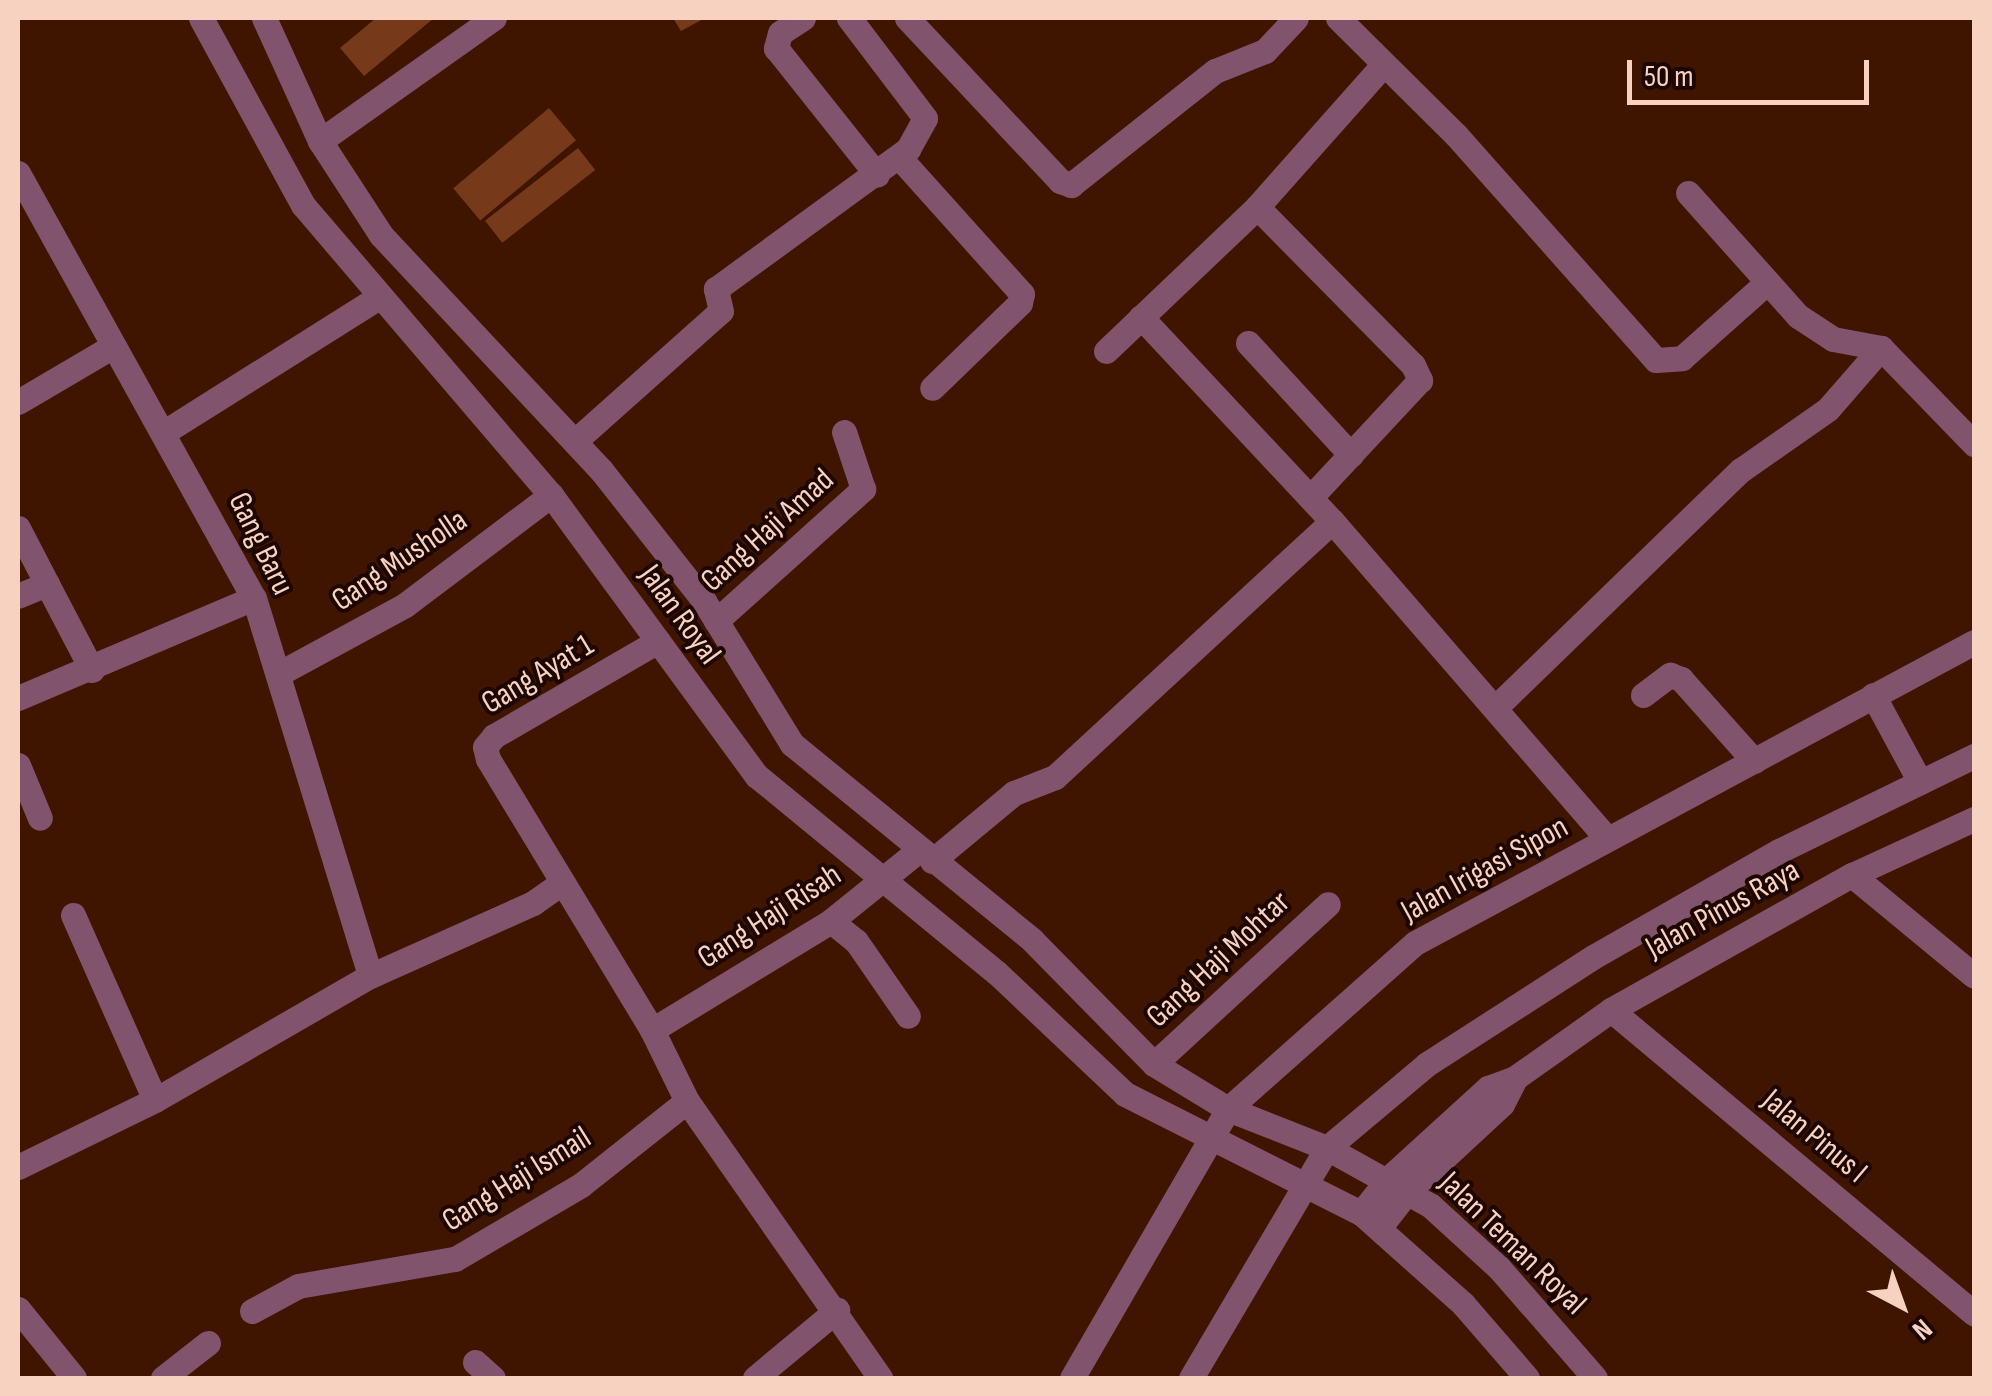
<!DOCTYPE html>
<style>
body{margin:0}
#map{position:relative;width:1992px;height:1396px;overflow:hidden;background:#401500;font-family:"Sofia Sans Condensed",sans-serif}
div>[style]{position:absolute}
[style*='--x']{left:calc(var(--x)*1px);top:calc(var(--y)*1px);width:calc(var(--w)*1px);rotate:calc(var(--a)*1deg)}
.building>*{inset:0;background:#763a1a;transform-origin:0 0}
.minor>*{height:25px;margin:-12.5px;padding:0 12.5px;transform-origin:12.5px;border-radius:12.5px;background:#81536c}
.tertiary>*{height:25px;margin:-12.5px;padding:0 12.5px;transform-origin:12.5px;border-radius:12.5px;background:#81536c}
span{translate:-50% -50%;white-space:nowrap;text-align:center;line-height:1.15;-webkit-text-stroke:8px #1d0600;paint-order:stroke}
.street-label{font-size:32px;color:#f7d2c1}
.frame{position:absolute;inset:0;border:20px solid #f7d2c1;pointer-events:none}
.north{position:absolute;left:1852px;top:1256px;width:100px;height:100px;-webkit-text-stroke:8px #1d0600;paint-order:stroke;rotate:139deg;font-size:28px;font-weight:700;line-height:40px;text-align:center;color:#f7d2c1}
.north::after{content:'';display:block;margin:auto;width:35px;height:45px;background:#f7d2c1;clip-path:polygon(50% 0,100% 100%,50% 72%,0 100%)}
.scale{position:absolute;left:1627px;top:60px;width:242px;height:45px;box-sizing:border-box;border:5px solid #f7d2c1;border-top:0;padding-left:12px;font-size:30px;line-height:35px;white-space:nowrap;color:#f7d2c1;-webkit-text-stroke:8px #1d0600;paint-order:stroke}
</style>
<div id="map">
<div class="building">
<i style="clip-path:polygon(376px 18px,434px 18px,364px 76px,340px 48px)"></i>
<i style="clip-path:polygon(673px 18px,705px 18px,681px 31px)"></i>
<i style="left:549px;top:108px;width:42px;height:125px;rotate:50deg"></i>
<i style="left:578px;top:148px;width:28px;height:118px;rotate:52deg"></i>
</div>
<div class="minor">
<i style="--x:803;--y:18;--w:27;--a:147"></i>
<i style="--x:780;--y:33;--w:16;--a:105"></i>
<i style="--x:776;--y:48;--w:162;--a:51.5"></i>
<i style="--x:907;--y:18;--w:224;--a:46.8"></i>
<i style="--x:1060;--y:181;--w:12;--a:20"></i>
<i style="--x:1071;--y:185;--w:184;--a:-38.4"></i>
<i style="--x:1215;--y:71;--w:54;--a:-21.8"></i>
<i style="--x:1265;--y:51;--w:45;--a:-46.8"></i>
<i style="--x:1338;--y:18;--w:166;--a:44.8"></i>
<i style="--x:1456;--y:135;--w:301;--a:48.4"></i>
<i style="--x:1656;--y:360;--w:26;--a:-4"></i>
<i style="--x:1682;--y:358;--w:110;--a:-41.7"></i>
<i style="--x:320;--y:141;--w:213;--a:-35.3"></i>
<i style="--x:899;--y:157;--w:184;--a:48.1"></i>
<i style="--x:1022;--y:294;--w:9;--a:103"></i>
<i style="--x:1020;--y:303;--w:122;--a:136"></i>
<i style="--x:18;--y:173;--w:486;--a:61"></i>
<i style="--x:254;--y:598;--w:395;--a:72.9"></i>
<i style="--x:1688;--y:193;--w:165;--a:48.2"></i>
<i style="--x:1798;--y:316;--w:42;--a:33.3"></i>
<i style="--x:1833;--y:339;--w:49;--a:10.6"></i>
<i style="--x:1881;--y:348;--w:134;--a:45.9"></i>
<i style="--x:1257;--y:207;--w:222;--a:45.4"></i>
<i style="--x:1413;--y:365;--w:17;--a:65"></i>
<i style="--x:1420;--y:380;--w:160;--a:133"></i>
<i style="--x:1141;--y:317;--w:279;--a:46.9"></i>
<i style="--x:1332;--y:521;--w:420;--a:49.1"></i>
<i style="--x:1248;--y:343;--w:152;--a:47.4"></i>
<i style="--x:1106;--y:351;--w:209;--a:-43.6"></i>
<i style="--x:1257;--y:207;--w:191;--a:-48.4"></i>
<i style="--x:18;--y:402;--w:110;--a:-30.5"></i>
<i style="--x:166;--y:431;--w:249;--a:-32.2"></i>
<i style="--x:575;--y:441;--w:195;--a:-41.7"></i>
<i style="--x:721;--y:311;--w:23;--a:-103"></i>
<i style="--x:716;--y:289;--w:238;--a:-36.1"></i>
<i style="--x:908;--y:149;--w:35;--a:-61"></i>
<i style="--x:925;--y:118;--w:126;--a:-127.2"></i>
<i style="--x:18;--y:528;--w:63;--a:62.6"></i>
<i style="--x:47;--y:584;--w:31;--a:158"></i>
<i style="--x:47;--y:584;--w:97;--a:62.4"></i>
<i style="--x:716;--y:621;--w:198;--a:-41.9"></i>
<i style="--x:863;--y:489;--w:60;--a:-108.4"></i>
<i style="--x:658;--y:641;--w:190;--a:149.9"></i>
<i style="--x:494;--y:736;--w:14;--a:129"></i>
<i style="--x:485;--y:747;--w:12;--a:76"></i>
<i style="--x:488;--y:759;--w:317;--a:58.8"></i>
<i style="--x:652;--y:1030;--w:79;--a:63.8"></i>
<i style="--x:687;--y:1101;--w:338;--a:55.1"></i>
<i style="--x:280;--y:673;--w:142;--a:-28.5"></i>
<i style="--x:405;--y:605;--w:183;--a:-37"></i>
<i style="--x:1643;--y:695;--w:34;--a:-37"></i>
<i style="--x:1670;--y:675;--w:12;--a:20"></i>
<i style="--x:1681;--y:679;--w:110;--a:48.3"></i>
<i style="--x:18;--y:698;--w:256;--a:-23"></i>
<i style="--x:1495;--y:708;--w:342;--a:-44.1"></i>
<i style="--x:1741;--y:470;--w:106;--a:-35"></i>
<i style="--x:1828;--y:409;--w:81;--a:-49"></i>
<i style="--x:18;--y:765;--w:57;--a:67.5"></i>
<i style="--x:932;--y:861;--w:107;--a:-39.7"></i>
<i style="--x:1014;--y:793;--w:44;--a:-21.3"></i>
<i style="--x:1055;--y:777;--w:377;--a:-42.7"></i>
<i style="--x:1852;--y:875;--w:158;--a:39.6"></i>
<i style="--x:73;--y:915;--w:202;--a:66.1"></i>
<i style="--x:831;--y:921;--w:32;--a:39"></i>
<i style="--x:856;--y:941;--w:91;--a:55.3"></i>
<i style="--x:1611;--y:1010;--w:473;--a:39.9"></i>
<i style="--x:652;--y:1030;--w:210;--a:-31.3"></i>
<i style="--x:831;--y:921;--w:113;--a:-38.9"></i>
<i style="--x:1154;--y:1064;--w:236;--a:-42.6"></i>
<i style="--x:18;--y:1167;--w:153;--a:-26.1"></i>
<i style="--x:155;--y:1100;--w:248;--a:-30"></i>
<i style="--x:370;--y:976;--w:179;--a:-24.1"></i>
<i style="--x:533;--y:903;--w:33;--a:-35"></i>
<i style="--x:1361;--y:1213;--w:45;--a:-51.3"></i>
<i style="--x:1389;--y:1178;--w:134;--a:-42.3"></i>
<i style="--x:1488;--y:1088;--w:29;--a:-20"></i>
<i style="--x:1515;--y:1078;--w:118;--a:-35.3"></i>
<i style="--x:1611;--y:1010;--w:276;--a:-29.3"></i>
<i style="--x:1852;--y:875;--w:134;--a:-24.7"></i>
<i style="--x:1379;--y:1228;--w:47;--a:-51.9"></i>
<i style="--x:1408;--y:1191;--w:128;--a:-42.8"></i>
<i style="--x:1502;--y:1104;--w:29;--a:-63"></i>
<i style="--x:18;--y:1309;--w:89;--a:50.9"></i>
<i style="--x:252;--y:1311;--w:52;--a:-28.5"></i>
<i style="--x:298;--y:1286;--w:159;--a:-9.8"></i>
<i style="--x:455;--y:1259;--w:146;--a:-30.4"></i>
<i style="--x:581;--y:1185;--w:135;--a:-38.4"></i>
<i style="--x:475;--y:1362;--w:24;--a:42"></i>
<i style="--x:163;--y:1378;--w:57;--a:-37.9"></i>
<i style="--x:755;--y:1378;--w:107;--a:-39.7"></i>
</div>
<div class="tertiary">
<i style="--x:201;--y:18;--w:213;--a:61.4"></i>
<i style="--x:303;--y:205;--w:382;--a:49.5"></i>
<i style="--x:551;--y:495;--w:348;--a:53.8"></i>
<i style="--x:757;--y:776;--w:310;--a:39.4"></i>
<i style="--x:997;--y:973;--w:176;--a:43.4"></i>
<i style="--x:1125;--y:1094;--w:264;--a:26.8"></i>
<i style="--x:1361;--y:1213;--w:137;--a:41.7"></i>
<i style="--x:1463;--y:1304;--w:98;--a:49.1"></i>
<i style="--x:264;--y:18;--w:135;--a:65.5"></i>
<i style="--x:320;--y:141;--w:112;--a:57"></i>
<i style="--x:381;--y:235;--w:322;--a:46.9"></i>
<i style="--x:601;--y:470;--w:167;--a:51.8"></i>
<i style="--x:704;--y:601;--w:168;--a:58.4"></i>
<i style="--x:792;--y:744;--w:310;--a:39.2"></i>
<i style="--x:1032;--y:940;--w:174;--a:45.5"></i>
<i style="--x:1154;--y:1064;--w:87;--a:31.3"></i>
<i style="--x:1228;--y:1109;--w:106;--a:21.5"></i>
<i style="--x:1327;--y:1148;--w:119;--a:29.1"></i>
<i style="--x:1431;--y:1206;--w:92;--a:42.4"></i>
<i style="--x:1499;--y:1268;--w:146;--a:48.9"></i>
<i style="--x:1873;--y:695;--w:99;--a:61.6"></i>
<i style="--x:1072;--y:1378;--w:311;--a:-59.9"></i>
<i style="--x:1228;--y:1109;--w:250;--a:-41.6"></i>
<i style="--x:1415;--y:943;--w:635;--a:-28.3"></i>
<i style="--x:1191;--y:1378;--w:267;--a:-59.4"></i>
<i style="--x:1327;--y:1148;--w:131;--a:-40"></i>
<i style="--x:1427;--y:1064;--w:197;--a:-32.8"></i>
<i style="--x:1593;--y:957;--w:214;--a:-29.7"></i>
<i style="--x:1779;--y:851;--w:217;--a:-26"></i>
</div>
<div class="street-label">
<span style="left:768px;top:531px;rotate:-42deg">Gang Haji Amad</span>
<span style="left:260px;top:544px;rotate:64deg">Gang Baru</span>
<span style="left:400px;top:561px;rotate:-34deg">Gang Musholla</span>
<span style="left:679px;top:615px;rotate:54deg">Jalan Royal</span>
<span style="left:538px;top:675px;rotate:-31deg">Gang Ayat 1</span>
<span style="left:1485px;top:870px;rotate:-29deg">Jalan Irigasi Sipon</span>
<span style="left:1723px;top:910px;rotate:-29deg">Jalan Pinus Raya</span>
<span style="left:770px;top:917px;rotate:-33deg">Gang Haji Risah</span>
<span style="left:1219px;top:960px;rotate:-43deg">Gang Haji Mohtar</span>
<span style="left:1814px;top:1137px;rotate:40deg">Jalan Pinus I</span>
<span style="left:517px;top:1180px;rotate:-32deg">Gang Haji Ismail</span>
<span style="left:1512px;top:1244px;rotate:44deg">Jalan Teman Royal</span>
</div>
<div class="frame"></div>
<div class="north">N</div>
<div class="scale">50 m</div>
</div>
